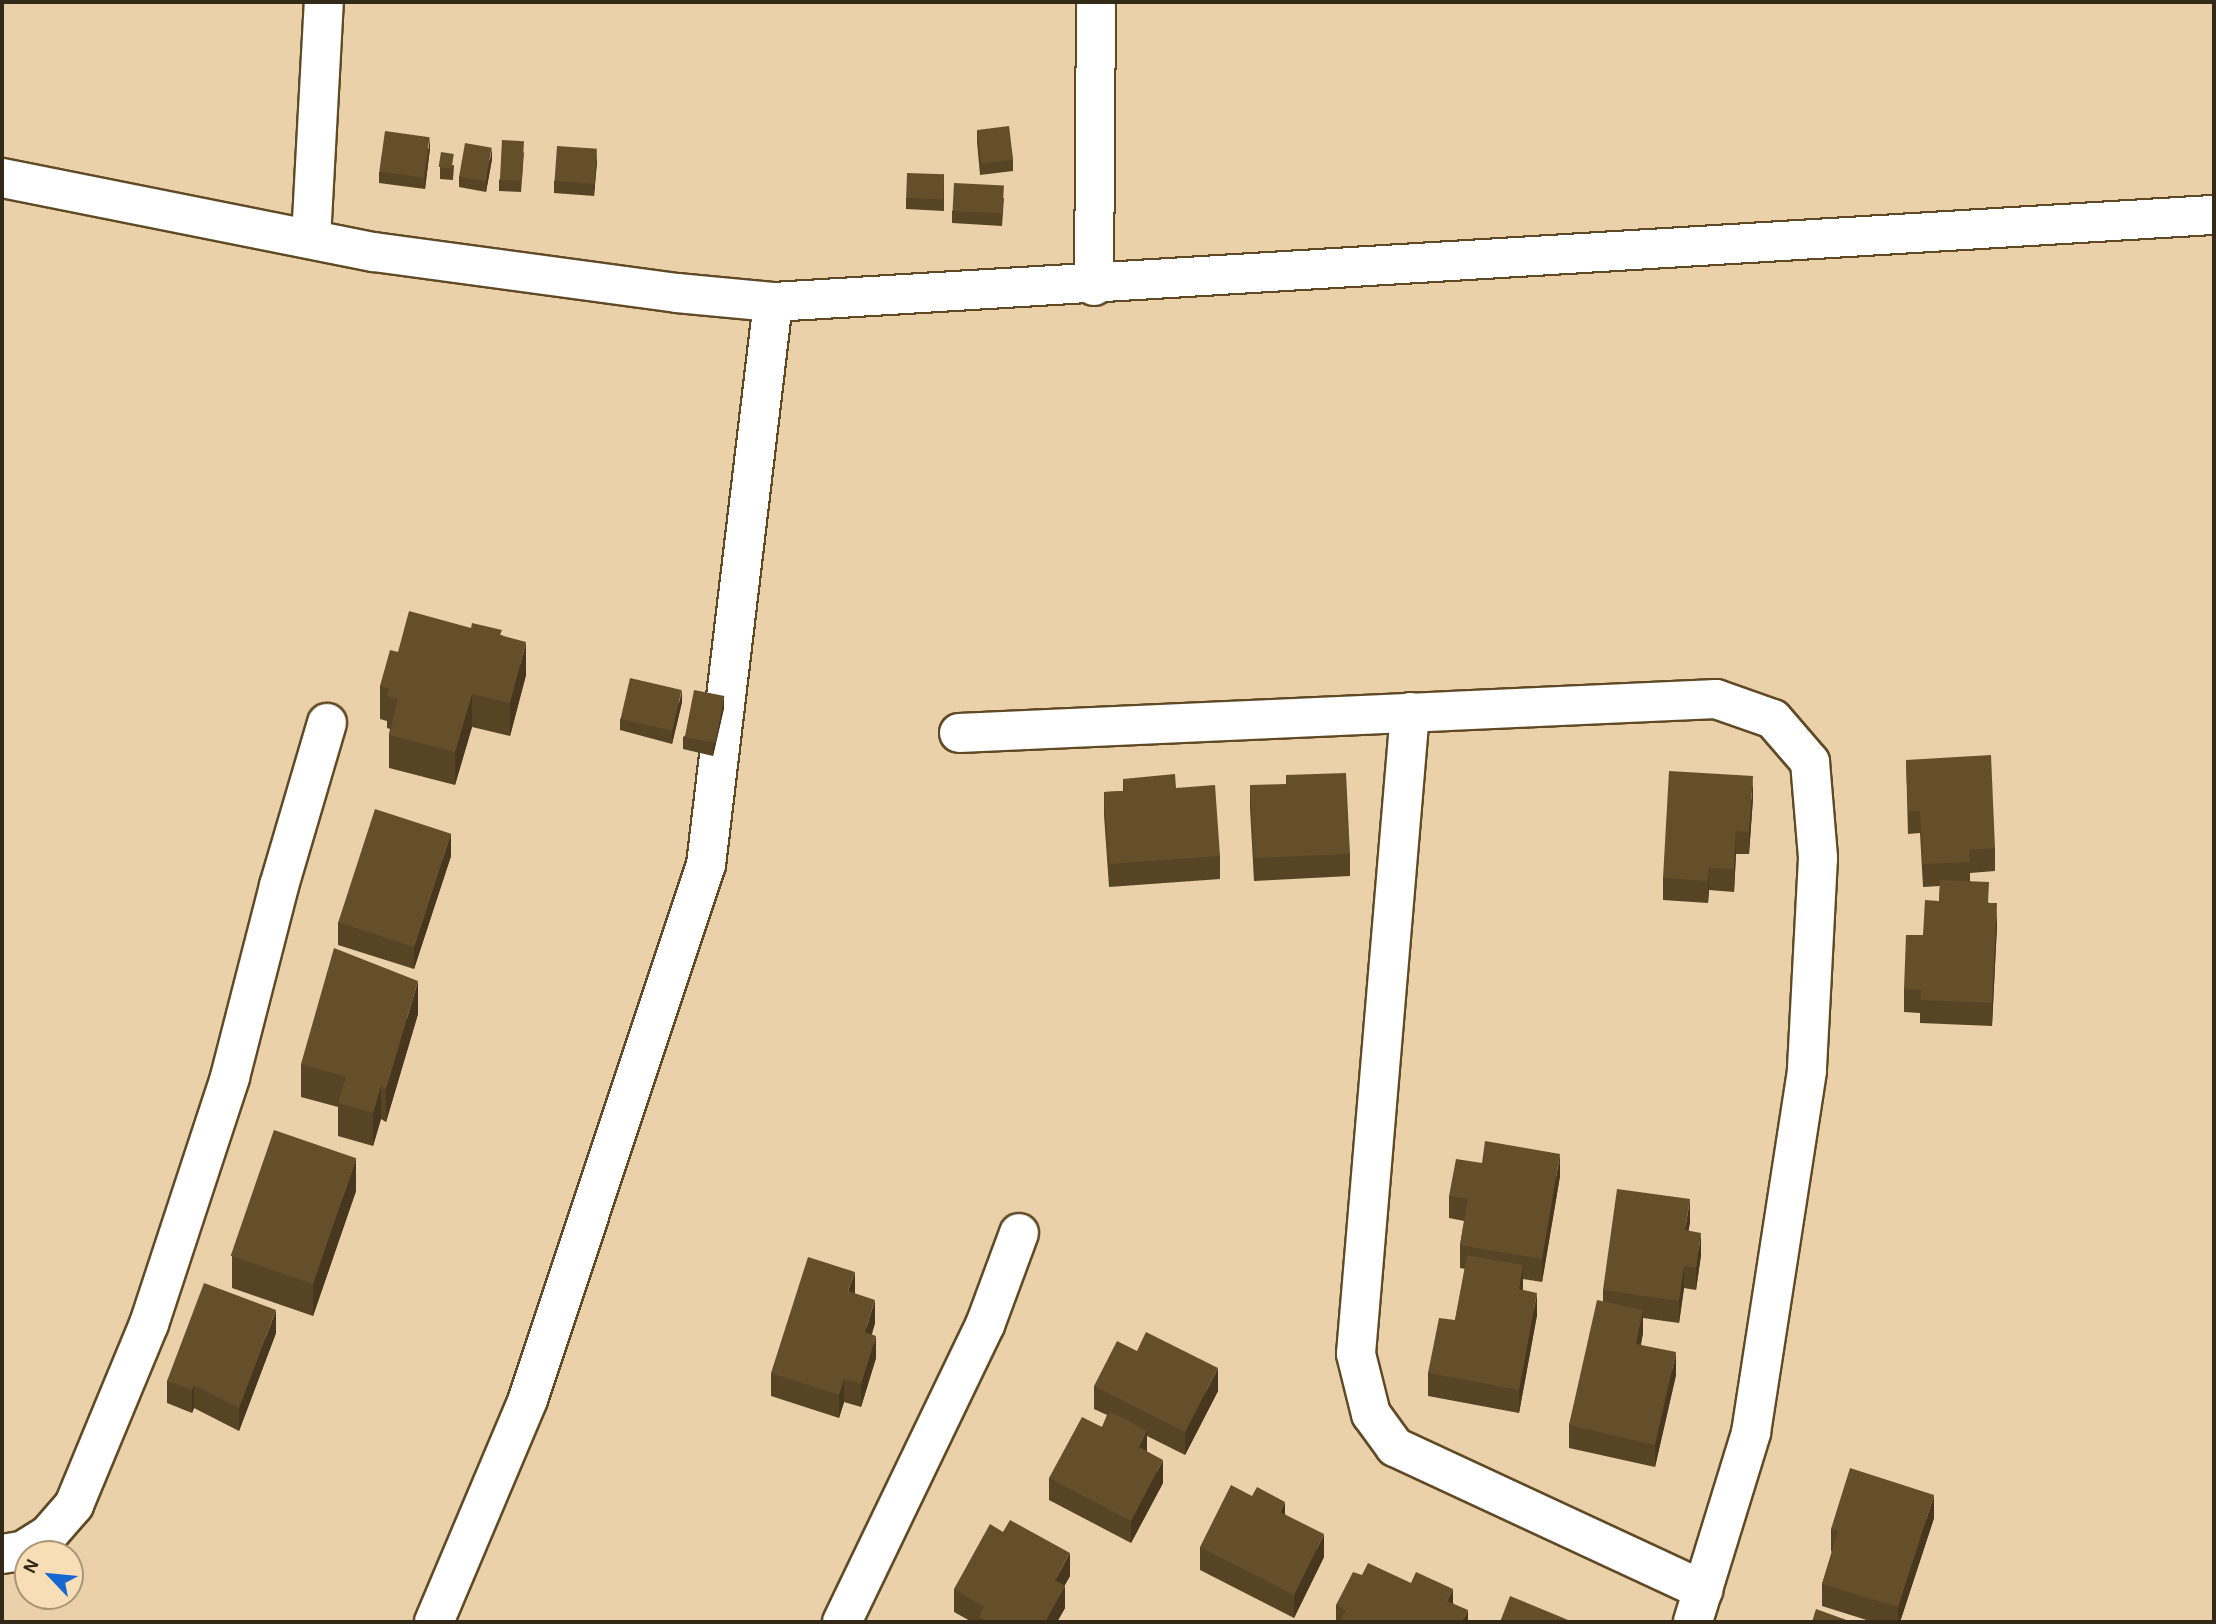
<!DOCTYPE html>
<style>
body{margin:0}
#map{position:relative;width:2216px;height:1624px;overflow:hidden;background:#ebd1a9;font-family:"Alegreya Sans",sans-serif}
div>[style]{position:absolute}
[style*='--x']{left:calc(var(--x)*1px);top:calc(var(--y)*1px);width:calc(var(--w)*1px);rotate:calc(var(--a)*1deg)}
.roads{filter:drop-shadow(2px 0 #604a26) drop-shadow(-2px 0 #604a26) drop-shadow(0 2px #604a26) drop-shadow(0 -2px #604a26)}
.minor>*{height:38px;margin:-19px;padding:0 19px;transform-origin:19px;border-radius:19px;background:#fff}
.wall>*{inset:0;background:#574425}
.shaded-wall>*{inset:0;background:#47371e}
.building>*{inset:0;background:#654f2b;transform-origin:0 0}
span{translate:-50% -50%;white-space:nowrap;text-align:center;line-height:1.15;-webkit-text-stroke:7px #f8deb6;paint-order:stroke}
.frame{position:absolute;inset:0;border:4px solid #332919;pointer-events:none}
.north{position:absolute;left:14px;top:1540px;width:70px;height:70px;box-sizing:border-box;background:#f8deb6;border:2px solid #a99677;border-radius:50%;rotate:296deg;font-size:19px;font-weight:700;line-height:28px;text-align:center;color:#332919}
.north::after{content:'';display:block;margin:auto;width:24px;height:32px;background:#1767d1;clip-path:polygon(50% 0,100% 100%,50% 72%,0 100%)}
</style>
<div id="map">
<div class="roads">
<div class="minor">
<i style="--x:2;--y:178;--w:379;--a:11.3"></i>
<i style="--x:374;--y:252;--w:306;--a:7.7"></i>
<i style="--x:677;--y:293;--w:96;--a:5.4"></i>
<i style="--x:773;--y:302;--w:1444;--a:-3.46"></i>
<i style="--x:311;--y:239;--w:237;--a:-86.9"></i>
<i style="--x:1094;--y:286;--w:284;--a:-89.6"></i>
<i style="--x:1410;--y:712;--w:644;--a:94.81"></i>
<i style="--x:1356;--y:1354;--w:62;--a:76"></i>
<i style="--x:1371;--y:1414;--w:41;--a:54"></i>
<i style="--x:1395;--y:1447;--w:340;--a:24.9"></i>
<i style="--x:959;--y:733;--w:758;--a:-2.57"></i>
<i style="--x:1716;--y:699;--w:60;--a:19.3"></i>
<i style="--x:1773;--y:719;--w:57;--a:49.3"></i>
<i style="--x:1810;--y:762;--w:96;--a:85.2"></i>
<i style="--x:1818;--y:858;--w:213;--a:93"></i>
<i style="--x:1807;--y:1071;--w:366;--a:98.8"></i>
<i style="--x:1751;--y:1433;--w:198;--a:107.1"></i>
<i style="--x:2;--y:1554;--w:20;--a:-9"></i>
<i style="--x:22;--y:1551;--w:31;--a:-32"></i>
<i style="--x:48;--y:1535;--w:40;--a:-49"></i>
<i style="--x:74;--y:1505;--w:196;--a:-67.5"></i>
<i style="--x:149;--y:1324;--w:260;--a:-71.8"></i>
<i style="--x:230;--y:1077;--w:197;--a:-75.6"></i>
<i style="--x:279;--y:886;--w:170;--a:-73.6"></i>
<i style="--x:434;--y:1622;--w:242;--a:-67.1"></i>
<i style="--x:528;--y:1399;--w:563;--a:-71.57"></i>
<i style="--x:706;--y:865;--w:567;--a:-83.21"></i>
<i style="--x:842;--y:1622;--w:330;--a:-64.3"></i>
<i style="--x:985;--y:1325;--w:98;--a:-69.7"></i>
</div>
</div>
<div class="wall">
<i style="clip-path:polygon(977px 130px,1013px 160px,1013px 171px,980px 175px,977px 142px)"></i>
<i style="clip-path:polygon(430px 148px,425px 189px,379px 183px,379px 172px)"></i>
<i style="clip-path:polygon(524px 152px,521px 192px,499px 191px,499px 180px)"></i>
<i style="clip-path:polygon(492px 159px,486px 192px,459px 187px,459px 176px)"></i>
<i style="clip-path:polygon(597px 161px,594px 196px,554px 193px,554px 181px)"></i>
<i style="clip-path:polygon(454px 165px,453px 180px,440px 179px,440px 167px)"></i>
<i style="clip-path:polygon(944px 174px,944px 211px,906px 209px,906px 198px)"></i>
<i style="clip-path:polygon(1004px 198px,1002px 226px,952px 223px,952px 211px)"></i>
<i style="clip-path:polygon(502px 635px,526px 675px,510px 736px,472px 727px,455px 785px,389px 768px,389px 735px,390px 729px,387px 728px,387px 721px,380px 719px,380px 686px,398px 652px)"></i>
<i style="clip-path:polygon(682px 702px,672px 744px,620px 730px,620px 719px)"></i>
<i style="clip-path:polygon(724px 708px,713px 756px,683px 749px,683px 737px)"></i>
<i style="clip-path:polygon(1906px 760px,1995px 848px,1995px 871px,1970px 873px,1970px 881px,1989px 903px,1997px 925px,1992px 1026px,1920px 1023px,1920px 1013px,1904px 1012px,1904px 989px,1923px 935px,1939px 901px,1940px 886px,1923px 887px,1920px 833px,1908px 834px)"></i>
<i style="clip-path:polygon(1123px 779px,1176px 788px,1220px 856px,1220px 879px,1109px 887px,1104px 815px,1104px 792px,1123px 791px)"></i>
<i style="clip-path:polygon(1250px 785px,1350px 854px,1350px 876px,1254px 881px,1250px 808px)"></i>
<i style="clip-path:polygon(1753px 798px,1749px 854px,1736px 854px,1734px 892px,1709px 890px,1708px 903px,1663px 900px,1663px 878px)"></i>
<i style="clip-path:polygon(451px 856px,414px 969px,338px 945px,338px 922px)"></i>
<i style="clip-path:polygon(418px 1014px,386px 1122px,381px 1119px,373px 1146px,338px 1136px,338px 1107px,301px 1097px,301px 1064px)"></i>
<i style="clip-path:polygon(1560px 1176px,1542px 1282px,1523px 1279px,1523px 1290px,1537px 1315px,1519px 1413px,1428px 1396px,1428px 1373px,1455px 1320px,1465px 1269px,1460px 1268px,1460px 1245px,1464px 1221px,1449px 1218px,1449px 1196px)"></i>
<i style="clip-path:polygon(356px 1191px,313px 1316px,232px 1288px,232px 1256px)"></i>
<i style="clip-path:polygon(1690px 1222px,1688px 1231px,1701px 1255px,1696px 1290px,1684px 1288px,1679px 1323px,1643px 1318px,1643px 1333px,1641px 1345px,1676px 1375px,1655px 1467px,1569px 1448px,1569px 1425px,1603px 1302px,1603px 1290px)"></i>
<i style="clip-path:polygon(875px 1323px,872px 1334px,876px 1358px,861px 1407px,844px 1402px,839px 1418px,771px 1396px,771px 1373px)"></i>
<i style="clip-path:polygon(276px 1333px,239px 1431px,194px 1408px,192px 1413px,167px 1403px,167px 1381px)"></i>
<i style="clip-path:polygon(1094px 1386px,1218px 1391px,1185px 1455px,1147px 1436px,1147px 1452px,1163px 1483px,1131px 1543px,1049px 1500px,1049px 1478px,1102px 1427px,1107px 1415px,1094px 1409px)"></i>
<i style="clip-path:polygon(1285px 1514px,1324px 1557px,1294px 1618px,1200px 1570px,1200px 1547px)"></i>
<i style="clip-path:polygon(1934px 1518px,1900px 1622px,1873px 1622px,1822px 1606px,1822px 1584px,1832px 1552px,1831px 1551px,1831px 1529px)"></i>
<i style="clip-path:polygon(1362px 1575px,1453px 1603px,1468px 1622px,1336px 1622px,1336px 1605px)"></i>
<i style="clip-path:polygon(1070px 1576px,1064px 1586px,1065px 1608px,1057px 1622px,972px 1622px,954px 1612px,954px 1589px)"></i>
</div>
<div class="shaded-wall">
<i style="clip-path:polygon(430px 137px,430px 148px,425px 189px,425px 178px)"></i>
<i style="clip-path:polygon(492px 148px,492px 159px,486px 192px,486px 181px)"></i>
<i style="clip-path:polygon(597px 149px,597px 161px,594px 196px,594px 185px)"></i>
<i style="clip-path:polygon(526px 642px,526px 675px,510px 736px,510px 703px)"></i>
<i style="clip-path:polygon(682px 690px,682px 702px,672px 744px,672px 732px)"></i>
<i style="clip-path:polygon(472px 694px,472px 727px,455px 785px,455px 752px)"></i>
<i style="clip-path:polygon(724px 696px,724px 708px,713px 756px,713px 745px)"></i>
<i style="clip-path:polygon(1753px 776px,1753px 798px,1749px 854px,1749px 832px)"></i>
<i style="clip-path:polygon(1736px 831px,1736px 854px,1734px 892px,1734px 869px)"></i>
<i style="clip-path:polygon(451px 833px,451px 856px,414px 969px,414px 947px)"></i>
<i style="clip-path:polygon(1709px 868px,1709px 890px,1708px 903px,1708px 881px)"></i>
<i style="clip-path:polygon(1997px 903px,1997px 925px,1992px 1026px,1992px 1003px)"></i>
<i style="clip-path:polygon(418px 981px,418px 1014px,386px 1122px,386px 1089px)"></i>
<i style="clip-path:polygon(381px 1086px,381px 1119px,373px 1146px,373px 1113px)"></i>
<i style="clip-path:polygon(1560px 1154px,1560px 1176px,1542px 1282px,1542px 1259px)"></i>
<i style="clip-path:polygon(356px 1158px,356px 1191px,313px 1316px,313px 1284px)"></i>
<i style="clip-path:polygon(1690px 1199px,1690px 1222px,1685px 1253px,1685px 1230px)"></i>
<i style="clip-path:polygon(1701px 1233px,1701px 1255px,1696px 1290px,1696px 1268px)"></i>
<i style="clip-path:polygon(1523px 1265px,1523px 1288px,1519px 1312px,1519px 1289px)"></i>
<i style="clip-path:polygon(1684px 1266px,1684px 1288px,1679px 1323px,1679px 1301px)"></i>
<i style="clip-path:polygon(855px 1272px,855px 1295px,848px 1291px)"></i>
<i style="clip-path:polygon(1537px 1293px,1537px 1315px,1519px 1413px,1519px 1390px)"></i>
<i style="clip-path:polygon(875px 1300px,875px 1323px,865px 1355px,865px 1332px)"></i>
<i style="clip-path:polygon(276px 1310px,276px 1333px,239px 1431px,239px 1408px)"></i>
<i style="clip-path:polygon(1643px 1310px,1643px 1333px,1636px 1366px,1636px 1344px)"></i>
<i style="clip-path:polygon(876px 1336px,876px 1358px,861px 1407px,861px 1384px)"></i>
<i style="clip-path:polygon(1676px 1352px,1676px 1375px,1655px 1467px,1655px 1445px)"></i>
<i style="clip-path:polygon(1218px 1368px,1218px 1391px,1185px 1455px,1185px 1432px)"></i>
<i style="clip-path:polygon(844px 1379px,844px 1402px,839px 1418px,839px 1395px)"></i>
<i style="clip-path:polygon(194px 1385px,194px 1408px,192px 1413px,192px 1390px)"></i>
<i style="clip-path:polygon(1147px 1431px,1147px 1454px,1139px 1447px)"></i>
<i style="clip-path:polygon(1163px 1460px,1163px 1483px,1131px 1543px,1131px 1521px)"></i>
<i style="clip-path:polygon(1934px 1495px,1934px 1518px,1900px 1622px,1898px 1622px,1898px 1607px)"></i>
<i style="clip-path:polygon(1285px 1502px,1285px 1524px,1280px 1512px)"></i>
<i style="clip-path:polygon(1324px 1534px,1324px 1557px,1294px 1618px,1294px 1595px)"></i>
<i style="clip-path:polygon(1070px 1553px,1070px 1576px,1055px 1603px,1055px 1580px)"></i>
<i style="clip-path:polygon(1065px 1586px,1065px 1608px,1057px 1622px,1045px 1622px)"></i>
<i style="clip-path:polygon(1453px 1589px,1453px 1612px,1447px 1601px)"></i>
<i style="clip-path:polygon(1468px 1610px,1468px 1622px,1462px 1622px)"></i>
</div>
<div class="building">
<i style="left:1009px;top:126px;width:34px;height:32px;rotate:83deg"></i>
<i style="left:385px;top:131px;width:45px;height:41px;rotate:8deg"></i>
<i style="left:502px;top:140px;width:22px;height:40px;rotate:3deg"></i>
<i style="left:465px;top:143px;width:27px;height:34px;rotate:10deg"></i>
<i style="left:557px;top:146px;width:40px;height:35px;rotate:4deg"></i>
<i style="left:441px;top:152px;width:13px;height:15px;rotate:9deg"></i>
<i style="left:907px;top:173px;width:37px;height:25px;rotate:2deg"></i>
<i style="left:954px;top:183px;width:50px;height:28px;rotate:3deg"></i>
<i style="clip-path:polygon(409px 611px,471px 628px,472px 623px,502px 630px,500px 635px,526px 642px,510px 703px,472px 694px,455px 752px,389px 735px,398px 699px,387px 696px,389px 688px,380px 686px,390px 650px,398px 652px)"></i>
<i style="left:630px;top:678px;width:53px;height:42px;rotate:13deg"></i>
<i style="left:694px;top:690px;width:31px;height:48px;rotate:11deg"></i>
<i style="clip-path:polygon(1991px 755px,1995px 848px,1969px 850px,1970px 862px,1923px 864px,1920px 811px,1908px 811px,1906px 760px)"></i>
<i style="clip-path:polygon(1669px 771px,1753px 776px,1749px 832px,1736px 831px,1734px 869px,1709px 868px,1708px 881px,1663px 878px)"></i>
<i style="clip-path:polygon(1346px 773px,1350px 854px,1254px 858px,1250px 785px,1286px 784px,1286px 775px)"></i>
<i style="clip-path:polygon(1175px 774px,1176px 788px,1215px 785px,1220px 856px,1109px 864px,1104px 792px,1124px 791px,1123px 779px)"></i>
<i style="left:375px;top:809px;width:80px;height:119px;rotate:18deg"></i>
<i style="clip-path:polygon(1940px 880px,1989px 882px,1988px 903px,1997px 903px,1992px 1003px,1920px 1000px,1921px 990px,1904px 989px,1906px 935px,1923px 935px,1925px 900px,1939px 901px)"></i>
<i style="clip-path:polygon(334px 948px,418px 981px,386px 1089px,381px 1086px,373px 1113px,338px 1103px,346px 1077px,301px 1064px)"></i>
<i style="left:274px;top:1130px;width:87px;height:133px;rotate:19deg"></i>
<i style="clip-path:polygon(1485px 1141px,1560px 1154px,1542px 1259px,1460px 1245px,1468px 1199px,1449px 1196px,1456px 1159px,1482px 1163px)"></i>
<i style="clip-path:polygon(1617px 1189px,1690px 1199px,1685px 1230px,1701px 1233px,1696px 1268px,1684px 1266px,1679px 1301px,1603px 1290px)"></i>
<i style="clip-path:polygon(1467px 1255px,1523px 1265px,1519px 1289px,1537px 1293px,1519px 1390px,1428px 1373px,1439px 1318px,1455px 1320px)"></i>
<i style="clip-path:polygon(808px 1257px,855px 1272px,848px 1291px,875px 1300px,865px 1332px,876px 1336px,861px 1384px,844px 1379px,839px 1395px,771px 1373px)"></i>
<i style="clip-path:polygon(204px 1283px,276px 1310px,239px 1408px,194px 1385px,192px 1390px,167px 1381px)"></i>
<i style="clip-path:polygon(1597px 1300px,1643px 1310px,1636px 1344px,1676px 1352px,1655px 1445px,1569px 1425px)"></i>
<i style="clip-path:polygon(1146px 1332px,1218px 1368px,1185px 1432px,1094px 1386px,1117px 1341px,1137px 1351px)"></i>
<i style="clip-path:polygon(1110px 1411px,1147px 1431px,1139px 1447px,1163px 1460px,1131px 1521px,1049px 1478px,1082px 1417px,1102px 1427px)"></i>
<i style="clip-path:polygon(1850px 1468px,1934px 1495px,1898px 1607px,1822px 1584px,1838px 1531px,1831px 1529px)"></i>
<i style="clip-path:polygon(1231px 1485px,1252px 1496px,1257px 1487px,1285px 1502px,1280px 1512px,1324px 1534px,1294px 1595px,1200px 1547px)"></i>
<i style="clip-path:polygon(1010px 1520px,1070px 1553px,1055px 1580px,1065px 1586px,1045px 1622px,989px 1622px,979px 1617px,984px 1607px,954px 1589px,990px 1524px,1003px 1532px)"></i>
<i style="clip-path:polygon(1368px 1563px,1411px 1583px,1416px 1572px,1453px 1589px,1447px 1601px,1468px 1610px,1462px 1622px,1340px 1622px,1346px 1610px,1336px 1605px,1353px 1572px,1362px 1575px)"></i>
<i style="clip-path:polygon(1510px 1596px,1573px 1622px,1500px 1622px)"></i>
<i style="clip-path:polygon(1816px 1609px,1852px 1622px,1812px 1622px)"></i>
</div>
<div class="frame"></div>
<div class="north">N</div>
</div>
